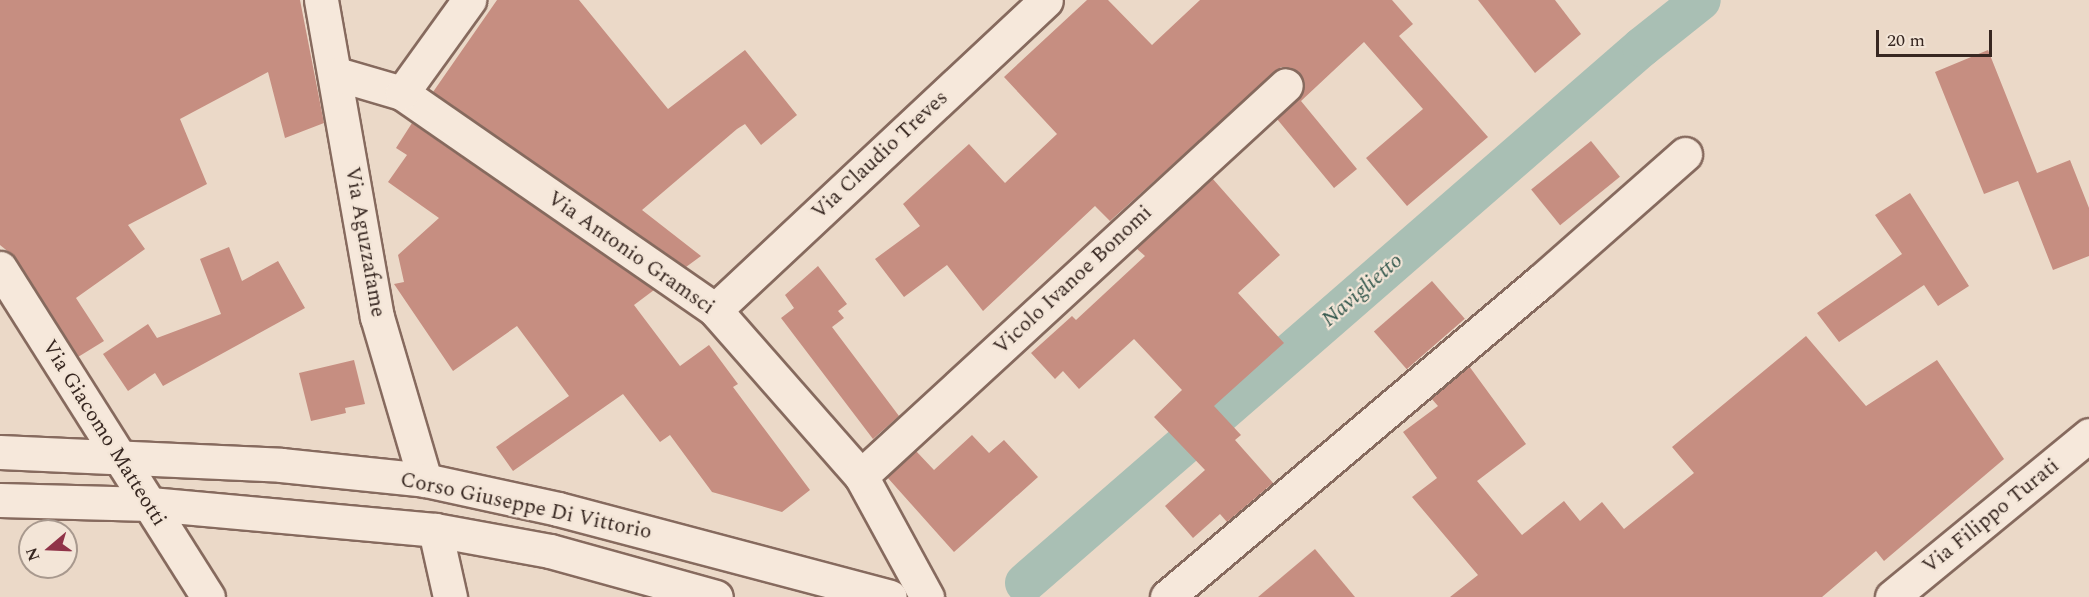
<!DOCTYPE html>
<style>
body{margin:0}
#map{position:relative;width:2089px;height:597px;overflow:hidden;background:#ebd9c8;font-family:Spectral,serif}
div>[style]{position:absolute}
[style*='--x']{left:calc(var(--x)*1px);top:calc(var(--y)*1px);width:calc(var(--w)*1px);rotate:calc(var(--a)*1deg)}
.canal>*{height:40px;margin:-20px;padding:0 20px;transform-origin:20px;border-radius:20px;background:#a9bfb4}
.building>*{inset:0;background:#c68e81;transform-origin:0 0}
.roads{filter:drop-shadow(2px 0 #866a5e) drop-shadow(-2px 0 #866a5e) drop-shadow(0 2px #866a5e) drop-shadow(0 -2px #866a5e)}
.street>*{height:33px;margin:-16.5px;padding:0 16.5px;transform-origin:16.5px;border-radius:16.5px;background:#f6e8db}
.secondary>*{height:33px;margin:-16.5px;padding:0 16.5px;transform-origin:16.5px;border-radius:16.5px;background:#f6e8db}
span{translate:-50% -50%;white-space:nowrap;text-align:center;line-height:1.15;-webkit-text-stroke:4.5px #f3e5d7;paint-order:stroke}
.street-label{font-size:21px;color:#372721}
.water-label{font-size:22px;color:#31564b;font-style:italic}
.north{position:absolute;left:18px;top:519px;width:60px;height:60px;box-sizing:border-box;background:#f3e5d7;border:2px solid #a8998e;border-radius:50%;rotate:251deg;font-size:16px;font-weight:700;line-height:24px;text-align:center;color:#372721}
.north::after{content:'';display:block;margin:auto;width:21px;height:27px;background:#903348;clip-path:polygon(50% 0,100% 100%,50% 72%,0 100%)}
.scale{position:absolute;left:1876px;top:30px;width:116px;height:27px;box-sizing:border-box;border:3px solid #372721;border-top:0;padding-left:8px;font-size:18px;line-height:21px;white-space:nowrap;color:#372721;-webkit-text-stroke:4px #f3e5d7;paint-order:stroke}
</style>
<div id="map">
<div class="canal">
<i style="--x:1025;--y:583;--w:817;--a:-40.98"></i>
<i style="--x:1642;--y:47;--w:75;--a:-38.5"></i>
</div>
<div class="building">
<i style="clip-path:polygon(0 0,300px 0,324px 123px,285px 138px,268px 72px,180px 119px,207px 184px,128px 225px,145px 249px,76px 298px,104px 341px,78px 357px,16px 258px,0 245px)"></i>
<i style="clip-path:polygon(497px 0,579px 0,668px 109px,745px 50px,797px 115px,761px 145px,745px 124px,737px 129px,642px 210px,701px 256px,686px 267px,433px 92px)"></i>
<i style="clip-path:polygon(1087px 0,1108px 0,1152px 45px,1200px 0,1392px 0,1413px 24px,1399px 36px,1488px 137px,1407px 206px,1366px 158px,1423px 109px,1364px 42px,1301px 101px,1357px 169px,1334px 188px,1277px 119px,1304px 90px,1299px 72px,1281px 67px,1110px 221px,1095px 206px,983px 311px,947px 265px,904px 297px,875px 259px,920px 226px,903px 204px,969px 144px,1005px 183px,1057px 134px,1004px 77px)"></i>
<i style="clip-path:polygon(1478px 0,1555px 0,1581px 34px,1535px 73px)"></i>
<i style="clip-path:polygon(1988px 50px,2037px 173px,2070px 160px,2089px 208px,2089px 256px,2053px 270px,2018px 181px,1984px 194px,1935px 72px)"></i>
<i style="clip-path:polygon(412px 123px,654px 290px,634px 305px,680px 366px,709px 345px,738px 384px,733px 387px,810px 490px,782px 512px,712px 492px,670px 435px,660px 442px,623px 394px,513px 471px,496px 447px,569px 396px,517px 326px,453px 371px,394px 284px,404px 282px,398px 255px,439px 218px,388px 182px,407px 155px,396px 148px)"></i>
<i style="left:1591px;top:141px;width:46px;height:77px;rotate:51deg"></i>
<i style="clip-path:polygon(1212px 178px,1280px 255px,1238px 293px,1284px 343px,1214px 406px,1241px 435px,1235px 440px,1273px 483px,1227px 522px,1220px 514px,1193px 538px,1165px 506px,1205px 470px,1154px 417px,1182px 390px,1134px 339px,1079px 389px,1063px 371px,1055px 379px,1031px 353px,1072px 316px,1076px 320px,1145px 256px,1136px 248px)"></i>
<i style="clip-path:polygon(1910px 193px,1969px 286px,1938px 306px,1924px 285px,1839px 342px,1817px 313px,1902px 254px,1875px 215px)"></i>
<i style="clip-path:polygon(229px 247px,242px 281px,278px 261px,305px 308px,163px 386px,155px 373px,128px 391px,103px 354px,148px 324px,157px 338px,221px 314px,200px 259px)"></i>
<i style="clip-path:polygon(818px 266px,847px 304px,838px 311px,844px 318px,832px 327px,899px 416px,873px 439px,781px 318px,794px 308px,785px 295px)"></i>
<i style="left:1432px;top:281px;width:50px;height:77px;rotate:49deg"></i>
<i style="clip-path:polygon(1806px 336px,1866px 406px,1937px 360px,2004px 459px,1884px 561px,1876px 551px,1822px 597px,1450px 597px,1478px 575px,1412px 497px,1437px 478px,1403px 432px,1438px 406px,1431px 398px,1469px 366px,1526px 444px,1477px 481px,1522px 535px,1564px 501px,1580px 521px,1602px 502px,1624px 529px,1694px 473px,1672px 447px)"></i>
<i style="clip-path:polygon(354px 360px,365px 404px,345px 408px,346px 413px,311px 421px,299px 373px)"></i>
<i style="clip-path:polygon(972px 435px,989px 453px,1004px 440px,1038px 477px,954px 552px,887px 477px,916px 451px,934px 470px)"></i>
<i style="clip-path:polygon(1315px 549px,1355px 597px,1258px 597px)"></i>
</div>
<div class="roads">
<div class="street">
<i style="--x:321;--y:0;--w:322;--a:80"></i>
<i style="--x:377;--y:317;--w:170;--a:73.6"></i>
<i style="--x:337;--y:74;--w:68;--a:16.3"></i>
<i style="--x:402;--y:93;--w:381;--a:34.7"></i>
<i style="--x:715;--y:310;--w:221;--a:48.7"></i>
<i style="--x:861;--y:476;--w:138;--a:61.4"></i>
<i style="--x:402;--y:93;--w:115;--a:-54.2"></i>
<i style="--x:0;--y:268;--w:389;--a:57.7"></i>
<i style="--x:715;--y:310;--w:453;--a:-43.1"></i>
<i style="--x:861;--y:476;--w:577;--a:-42.61"></i>
<i style="--x:435;--y:530;--w:69;--a:77.4"></i>
<i style="--x:1167;--y:597;--w:490;--a:-40.2"></i>
<i style="--x:1541;--y:281;--w:192;--a:-41.4"></i>
<i style="--x:1892;--y:597;--w:255;--a:-39.4"></i>
</div>
<div class="secondary">
<i style="--x:0;--y:452;--w:281;--a:2.6"></i>
<i style="--x:281;--y:465;--w:145;--a:5.9"></i>
<i style="--x:425;--y:480;--w:136;--a:12.3"></i>
<i style="--x:558;--y:509;--w:343;--a:14.8"></i>
<i style="--x:0;--y:500;--w:150;--a:1.5"></i>
<i style="--x:150;--y:504;--w:286;--a:5.2"></i>
<i style="--x:435;--y:530;--w:117;--a:10.3"></i>
<i style="--x:550;--y:551;--w:172;--a:15.5"></i>
</div>
</div>
<div class="street-label">
<span style="left:880px;top:155px;rotate:-43deg">Via Claudio Treves</span>
<span style="left:365px;top:242px;rotate:80deg">Via Aguzzafame</span>
<span style="left:631px;top:253px;rotate:35deg">Via Antonio Gramsci</span>
<span style="left:1073px;top:280px;rotate:-43deg">Vicolo Ivanoe Bonomi</span>
<span style="left:104px;top:433px;rotate:58deg">Via Giacomo Matteotti</span>
<span style="left:526px;top:506px;rotate:12deg">Corso Giuseppe Di Vittorio</span>
<span style="left:1991px;top:516px;rotate:-39deg">Via Filippo Turati</span>
</div>
<div class="water-label">
<span style="left:1362px;top:290px;rotate:-41deg">Naviglietto</span>
</div>
<div class="north">N</div>
<div class="scale">20 m</div>
</div>
